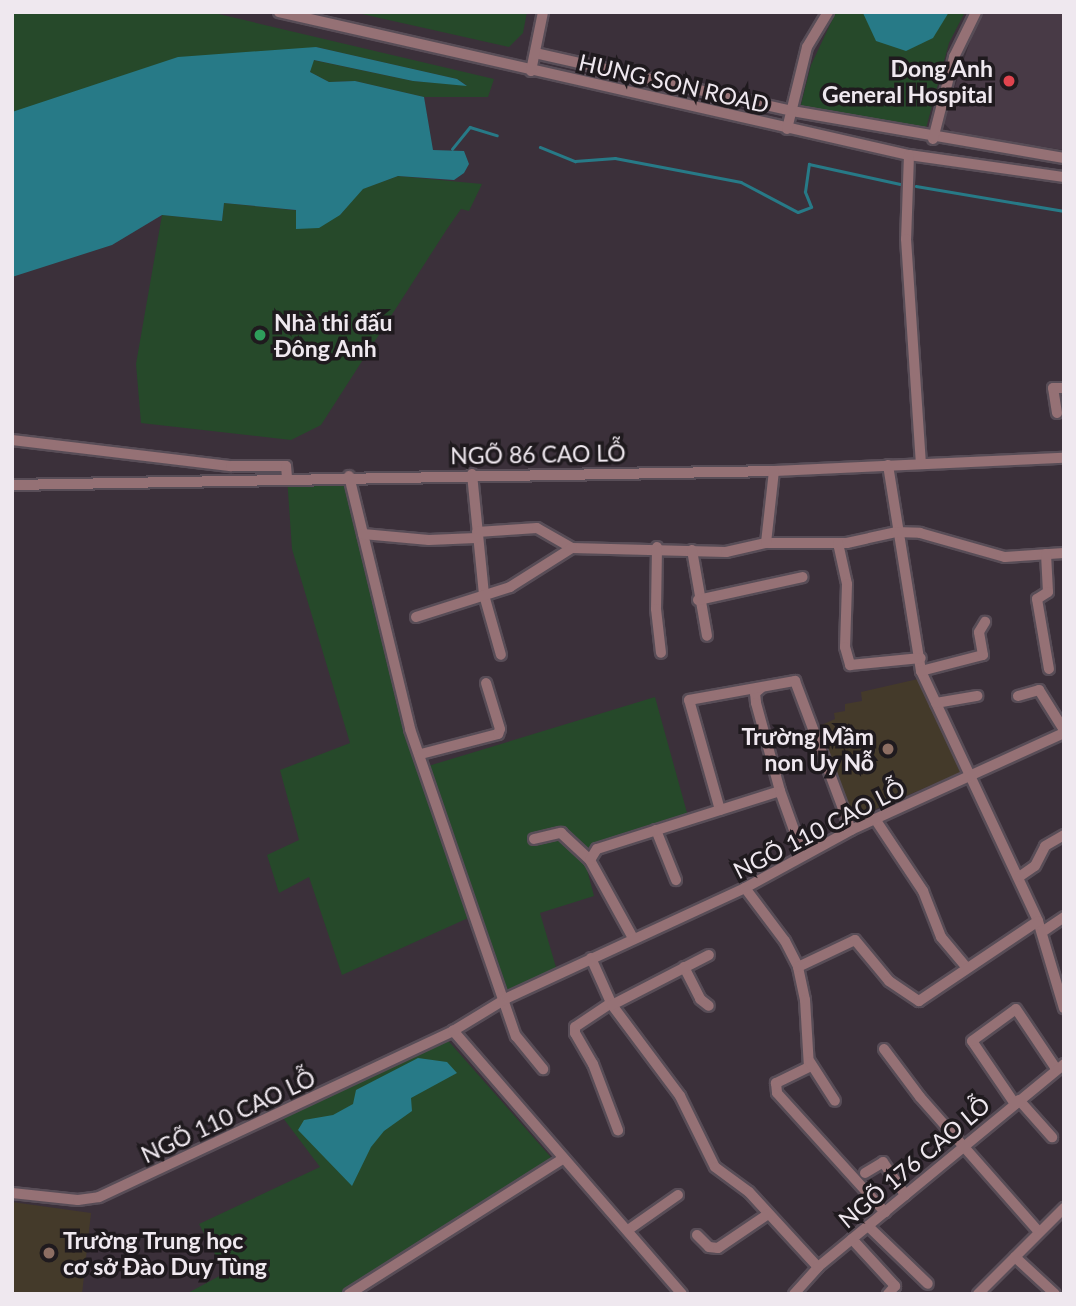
<!DOCTYPE html>
<meta charset="utf-8">
<style>
body{margin:0}
#map{position:relative;width:1076px;height:1306px;overflow:hidden;background:#3b303a;font-family:Lato,sans-serif}
div>[style]{position:absolute}
[style*='--x']{left:calc(var(--x)*1px);top:calc(var(--y)*1px);width:calc(var(--w)*1px);rotate:calc(var(--a)*1deg)}
.education>*{inset:0;background:#443a2a}
.medical>*{inset:0;background:#483a46}
.green>*{inset:0;background:#26492a}
.water>*{inset:0;background:#277a87}
.stream>*{height:2.5px;margin:-1.25px;padding:0 1.25px;transform-origin:1.25px;border-radius:1.25px;background:#277a87}
.roads{filter:drop-shadow(2px 0 #584d57) drop-shadow(-2px 0 #584d57) drop-shadow(0 2px #584d57) drop-shadow(0 -2px #584d57)}
.minor>*{height:10px;margin:-5px;padding:0 5px;transform-origin:5px;border-radius:5px;background:#957175}
.dots>*{width:19px;height:19px;translate:-50% -50%;box-sizing:border-box;border:4px solid #1f1a1e;border-radius:50%}
span{translate:-50% -50%;white-space:nowrap;text-align:center;line-height:1.15;-webkit-text-stroke:7px #1f1a1e;paint-order:stroke}
.poi-label{font-size:23px;color:#efe8ef;font-weight:700}
.right{translate:-100% -50%;text-align:right}
.left{translate:0 -50%;text-align:left}
.street-label{font-size:23px;color:#efe8ef}
.frame{position:absolute;inset:0;border:14px solid #efe8ef;pointer-events:none}
</style>
<div id="map">
<div class="education">
<i style="clip-path:polygon(918px 679px,962px 772px,850px 820px,817px 727px,835px 719px,834px 713px,845px 711px,845px 704px,862px 701px,861px 692px)"></i>
<i style="clip-path:polygon(12px 1202px,91px 1213px,82px 1294px,12px 1294px)"></i>
</div>
<div class="medical">
<i style="clip-path:polygon(980px 12px,1064px 12px,1064px 150px,954px 134px,943px 122px)"></i>
</div>
<div class="green">
<i style="clip-path:polygon(12px 12px,210px 12px,494px 79px,488px 97px,424px 97px,355px 81px,329px 82px,310px 72px,313px 60px,413px 81px,466px 85px,457px 79px,316px 47px,12px 112px)"></i>
<i style="clip-path:polygon(353px 12px,527px 12px,523px 33px,509px 47px)"></i>
<i style="clip-path:polygon(836px 12px,965px 12px,949px 43px,925px 132px,800px 108px,811px 65px)"></i>
<i style="clip-path:polygon(398px 176px,482px 184px,469px 211px,461px 209px,447px 229px,321px 425px,291px 440px,141px 423px,136px 364px,162px 215px,222px 221px,224px 203px,340px 215px,362px 189px)"></i>
<i style="clip-path:polygon(349px 476px,410px 729px,425px 767px,655px 697px,689px 820px,584px 858px,594px 896px,540px 913px,558px 974px,505px 994px,477px 914px,342px 975px,309px 877px,279px 893px,267px 855px,299px 840px,280px 770px,350px 743px,292px 549px,287px 477px)"></i>
<i style="clip-path:polygon(444px 1036px,556px 1163px,348px 1294px,186px 1294px,225px 1273px,199px 1224px,320px 1167px,280px 1114px)"></i>
</div>
<div class="water">
<i style="clip-path:polygon(949px 12px,933px 38px,906px 51px,876px 41px,863px 13px)"></i>
<i style="clip-path:polygon(316px 47px,457px 79px,467px 86px,413px 81px,314px 60px,310px 72px,329px 82px,355px 81px,424px 97px,433px 150px,464px 151px,469px 164px,464px 173px,454px 180px,398px 176px,363px 189px,340px 215px,319px 228px,296px 229px,296px 210px,224px 203px,222px 221px,162px 215px,112px 245px,12px 277px,12px 112px,178px 57px)"></i>
<i style="clip-path:polygon(418px 1058px,447px 1062px,457px 1073px,411px 1098px,412px 1111px,384px 1131px,371px 1147px,352px 1186px,298px 1130px,304px 1120px,333px 1115px,353px 1104px,356px 1090px)"></i>
</div>
<div class="stream">
<i style="--x:540;--y:147;--w:38;--a:22"></i>
<i style="--x:575;--y:161;--w:40;--a:-4.3"></i>
<i style="--x:615;--y:158;--w:128;--a:10.8"></i>
<i style="--x:741;--y:182;--w:64;--a:27.8"></i>
<i style="--x:798;--y:212;--w:14;--a:-21"></i>
<i style="--x:811;--y:207;--w:16;--a:-112"></i>
<i style="--x:805;--y:192;--w:28;--a:-82"></i>
<i style="--x:809;--y:164;--w:93;--a:12.4"></i>
<i style="--x:452;--y:149;--w:28;--a:-51"></i>
<i style="--x:470;--y:127;--w:28;--a:17"></i>
<i style="--x:916;--y:186;--w:150;--a:9.6"></i>
</div>
<div class="roads">
<div class="minor">
<i style="--x:279;--y:12;--w:646;--a:12.79"></i>
<i style="--x:909;--y:155;--w:157;--a:8.1"></i>
<i style="--x:535;--y:53;--w:263;--a:12.7"></i>
<i style="--x:792;--y:111;--w:276;--a:9.8"></i>
<i style="--x:531;--y:71;--w:60;--a:-78.5"></i>
<i style="--x:787;--y:129;--w:84;--a:-76.3"></i>
<i style="--x:807;--y:47;--w:41;--a:-59"></i>
<i style="--x:933;--y:139;--w:85;--a:-75.6"></i>
<i style="--x:954;--y:57;--w:50;--a:-63.9"></i>
<i style="--x:909;--y:155;--w:84;--a:92"></i>
<i style="--x:906;--y:239;--w:225;--a:86.2"></i>
<i style="--x:1057;--y:413;--w:25;--a:-99"></i>
<i style="--x:1053;--y:388;--w:11;--a:0"></i>
<i style="--x:12;--y:440;--w:221;--a:6.8"></i>
<i style="--x:231;--y:466;--w:55;--a:0"></i>
<i style="--x:286;--y:466;--w:11;--a:85"></i>
<i style="--x:888;--y:465;--w:209;--a:80.9"></i>
<i style="--x:921;--y:671;--w:276;--a:64.9"></i>
<i style="--x:1038;--y:921;--w:91;--a:73.4"></i>
<i style="--x:472;--y:474;--w:122;--a:84.3"></i>
<i style="--x:484;--y:595;--w:62;--a:74.2"></i>
<i style="--x:349;--y:476;--w:260;--a:76.4"></i>
<i style="--x:410;--y:729;--w:325;--a:71"></i>
<i style="--x:516;--y:1036;--w:43;--a:50.7"></i>
<i style="--x:12;--y:485;--w:762;--a:-1.05"></i>
<i style="--x:774;--y:471;--w:290;--a:-2.6"></i>
<i style="--x:477;--y:532;--w:60;--a:-3.8"></i>
<i style="--x:537;--y:528;--w:40;--a:29.7"></i>
<i style="--x:572;--y:548;--w:154;--a:1.5"></i>
<i style="--x:726;--y:552;--w:41;--a:-12.7"></i>
<i style="--x:766;--y:543;--w:81;--a:0"></i>
<i style="--x:847;--y:543;--w:50;--a:-12.7"></i>
<i style="--x:896;--y:532;--w:24;--a:2"></i>
<i style="--x:920;--y:533;--w:88;--a:15.8"></i>
<i style="--x:1005;--y:557;--w:59;--a:-3.9"></i>
<i style="--x:363;--y:534;--w:66;--a:5.2"></i>
<i style="--x:429;--y:540;--w:47;--a:-2.4"></i>
<i style="--x:766;--y:543;--w:72;--a:-83.7"></i>
<i style="--x:838;--y:543;--w:42;--a:77.6"></i>
<i style="--x:847;--y:584;--w:63;--a:91.8"></i>
<i style="--x:845;--y:647;--w:19;--a:74"></i>
<i style="--x:850;--y:665;--w:71;--a:-5.6"></i>
<i style="--x:657;--y:547;--w:62;--a:90.9"></i>
<i style="--x:656;--y:609;--w:44;--a:83.5"></i>
<i style="--x:692;--y:550;--w:87;--a:80.1"></i>
<i style="--x:1046;--y:554;--w:38;--a:87"></i>
<i style="--x:1048;--y:592;--w:13;--a:148"></i>
<i style="--x:1037;--y:599;--w:71;--a:80.3"></i>
<i style="--x:698;--y:600;--w:107;--a:-12.4"></i>
<i style="--x:416;--y:617;--w:99;--a:-17.7"></i>
<i style="--x:510;--y:587;--w:73;--a:-32.2"></i>
<i style="--x:921;--y:671;--w:64;--a:-14.5"></i>
<i style="--x:983;--y:655;--w:23;--a:-100"></i>
<i style="--x:979;--y:632;--w:12;--a:-59"></i>
<i style="--x:761;--y:688;--w:8;--a:140"></i>
<i style="--x:755;--y:693;--w:10;--a:84"></i>
<i style="--x:756;--y:703;--w:91;--a:74.7"></i>
<i style="--x:1018;--y:696;--w:22;--a:-16"></i>
<i style="--x:1039;--y:690;--w:47;--a:58"></i>
<i style="--x:936;--y:703;--w:42;--a:-9.7"></i>
<i style="--x:421;--y:754;--w:80;--a:-14.6"></i>
<i style="--x:498;--y:734;--w:5;--a:-68"></i>
<i style="--x:500;--y:729;--w:48;--a:-106.9"></i>
<i style="--x:720;--y:810;--w:114;--a:-105.7"></i>
<i style="--x:689;--y:700;--w:108;--a:-10.2"></i>
<i style="--x:795;--y:681;--w:159;--a:69.4"></i>
<i style="--x:875;--y:819;--w:87;--a:56.3"></i>
<i style="--x:923;--y:891;--w:49;--a:68.6"></i>
<i style="--x:941;--y:937;--w:39;--a:50"></i>
<i style="--x:656;--y:830;--w:54;--a:68.2"></i>
<i style="--x:534;--y:839;--w:28;--a:-13"></i>
<i style="--x:561;--y:833;--w:40;--a:43"></i>
<i style="--x:1019;--y:877;--w:19;--a:-35"></i>
<i style="--x:1035;--y:866;--w:22;--a:-63"></i>
<i style="--x:1045;--y:846;--w:22;--a:-30"></i>
<i style="--x:745;--y:888;--w:66;--a:53"></i>
<i style="--x:785;--y:941;--w:29;--a:63"></i>
<i style="--x:798;--y:967;--w:34;--a:78"></i>
<i style="--x:805;--y:1000;--w:67;--a:86.6"></i>
<i style="--x:809;--y:1067;--w:37;--a:154"></i>
<i style="--x:776;--y:1083;--w:10;--a:84"></i>
<i style="--x:777;--y:1093;--w:161;--a:47.8"></i>
<i style="--x:1042;--y:932;--w:27;--a:-34"></i>
<i style="--x:633;--y:938;--w:89;--a:-118.9"></i>
<i style="--x:590;--y:860;--w:13;--a:-58"></i>
<i style="--x:597;--y:849;--w:192;--a:-17.6"></i>
<i style="--x:780;--y:791;--w:68;--a:70.2"></i>
<i style="--x:591;--y:958;--w:51;--a:65.9"></i>
<i style="--x:612;--y:1005;--w:114;--a:53.2"></i>
<i style="--x:680;--y:1096;--w:79;--a:63.8"></i>
<i style="--x:715;--y:1167;--w:42;--a:36.3"></i>
<i style="--x:749;--y:1192;--w:102;--a:47.4"></i>
<i style="--x:684;--y:967;--w:36;--a:63"></i>
<i style="--x:700;--y:999;--w:11;--a:38"></i>
<i style="--x:798;--y:967;--w:63;--a:-25.3"></i>
<i style="--x:855;--y:940;--w:53;--a:50.3"></i>
<i style="--x:889;--y:981;--w:36;--a:34"></i>
<i style="--x:919;--y:1001;--w:143;--a:-33.9"></i>
<i style="--x:611;--y:1003;--w:43;--a:146.3"></i>
<i style="--x:575;--y:1027;--w:6;--a:90"></i>
<i style="--x:575;--y:1033;--w:36;--a:60"></i>
<i style="--x:593;--y:1064;--w:71;--a:69.3"></i>
<i style="--x:612;--y:1005;--w:109;--a:-27.3"></i>
<i style="--x:884;--y:1049;--w:60;--a:53.1"></i>
<i style="--x:920;--y:1097;--w:180;--a:48.6"></i>
<i style="--x:810;--y:1062;--w:46;--a:57.3"></i>
<i style="--x:1019;--y:1100;--w:50;--a:48.3"></i>
<i style="--x:1015;--y:1104;--w:76;--a:-124.3"></i>
<i style="--x:972;--y:1041;--w:54;--a:-36"></i>
<i style="--x:1016;--y:1009;--w:73;--a:56.1"></i>
<i style="--x:865;--y:1173;--w:21;--a:-31"></i>
<i style="--x:883;--y:1162;--w:40;--a:56"></i>
<i style="--x:12;--y:1193;--w:66;--a:6.1"></i>
<i style="--x:78;--y:1200;--w:21;--a:-8"></i>
<i style="--x:99;--y:1197;--w:391;--a:-25.1"></i>
<i style="--x:868;--y:1226;--w:83;--a:44"></i>
<i style="--x:628;--y:1230;--w:61;--a:-35"></i>
<i style="--x:697;--y:1235;--w:17;--a:45"></i>
<i style="--x:709;--y:1247;--w:9;--a:6"></i>
<i style="--x:718;--y:1248;--w:60;--a:-34.2"></i>
<i style="--x:852;--y:1239;--w:64;--a:47.5"></i>
<i style="--x:895;--y:1286;--w:11;--a:131"></i>
<i style="--x:1015;--y:1257;--w:54;--a:42.8"></i>
<i style="--x:349;--y:1294;--w:254;--a:-32.3"></i>
<i style="--x:682;--y:1294;--w:349;--a:-131"></i>
<i style="--x:453;--y:1031;--w:63;--a:-31.4"></i>
<i style="--x:507;--y:998;--w:262;--a:-24.8"></i>
<i style="--x:745;--y:888;--w:121;--a:-28.7"></i>
<i style="--x:851;--y:830;--w:234;--a:-24.5"></i>
<i style="--x:794;--y:1294;--w:36;--a:-48"></i>
<i style="--x:818;--y:1267;--w:319;--a:-39.5"></i>
<i style="--x:978;--y:1294;--w:122;--a:-45"></i>
</div>
</div>
<div class="dots">
<i style="left:1009px;top:81px;background:#e0444e"></i>
<i style="left:260px;top:335px;background:#2e9e5b"></i>
<i style="left:888px;top:749px;background:#8d6e63"></i>
<i style="left:49px;top:1253px;background:#8d6e63"></i>
</div>
<div class="poi-label">
<span class="right" style="left:993px;top:81px">Dong Anh<br>General Hospital</span>
<span class="left" style="left:274px;top:335px">Nhà thi đấu<br>Đông Anh</span>
<span class="right" style="left:874px;top:749px">Trường Mầm<br>non Uy Nỗ</span>
<span class="left" style="left:63px;top:1253px">Trường Trung học<br>cơ sở Đào Duy Tùng</span>
</div>
<div class="street-label">
<span style="left:674px;top:83px;rotate:13deg">HUNG SON ROAD</span>
<span style="left:538px;top:454px;rotate:-1deg">NGÕ 86 CAO LỖ</span>
<span style="left:819px;top:829px;rotate:-27deg">NGÕ 110 CAO LỖ</span>
<span style="left:228px;top:1116px;rotate:-25deg">NGÕ 110 CAO LỖ</span>
<span style="left:914px;top:1162px;rotate:-40deg">NGÕ 176 CAO LỖ</span>
</div>
<div class="frame"></div>
</div>
